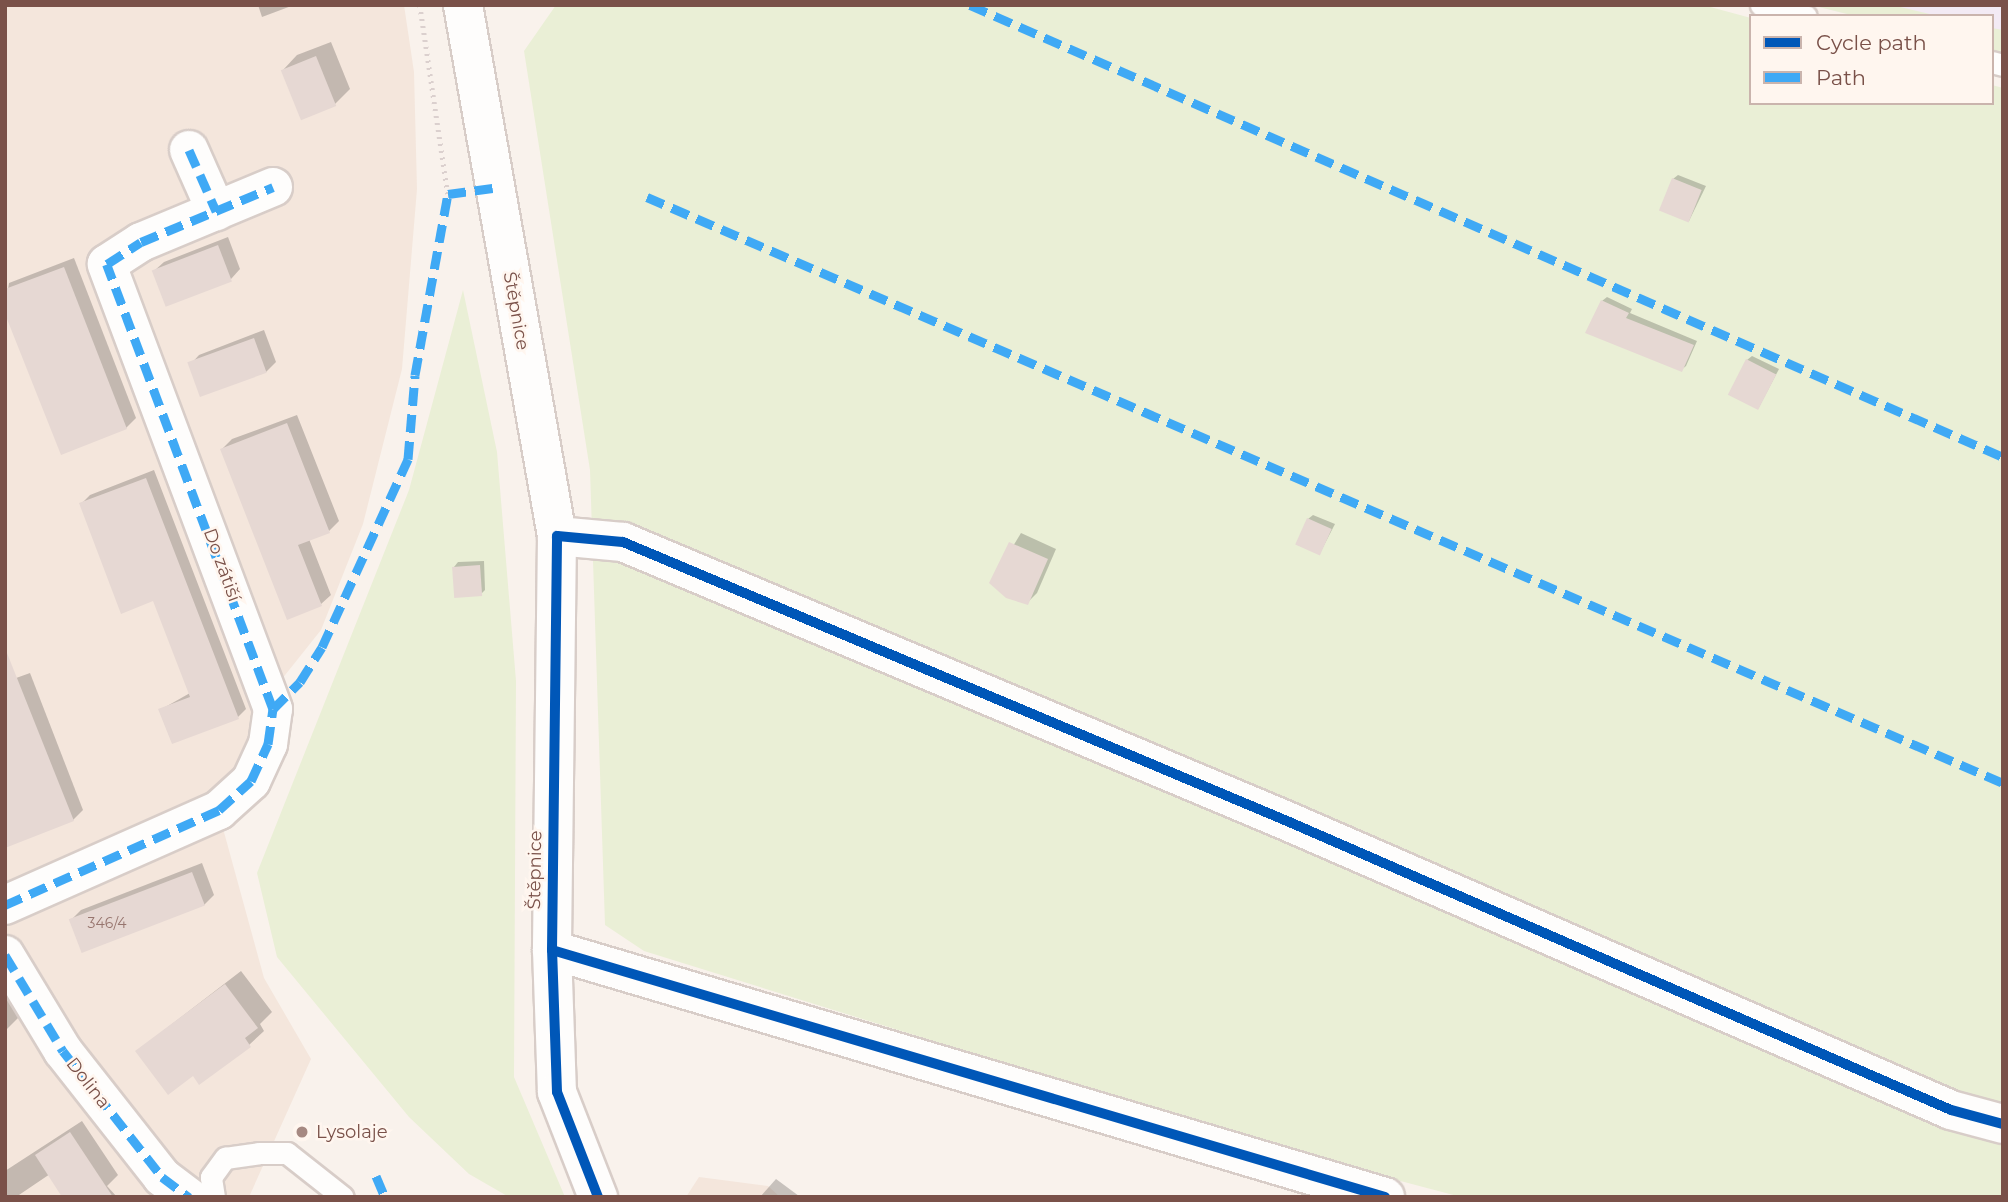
<!DOCTYPE html>
<meta charset="utf-8">
<style>
body{margin:0}
#map{position:relative;width:2008px;height:1202px;overflow:hidden;background:#f9f2ec;font-family:Montserrat,sans-serif}
div>[style]{position:absolute}
[style*='--x']{left:calc(var(--x)*1px);top:calc(var(--y)*1px);width:calc(var(--w)*1px);rotate:calc(var(--a)*1deg)}
.residential>*{inset:0;background:#f4e6dc}
.education>*{inset:0;background:#f3eaf4}
.green>*{inset:0;background:#eaefd6}
.shadow>*{inset:0;background:#0003}
.building>*{inset:0;background:#e6d8d3;transform-origin:0 0}
.path>*{height:4.5px;margin-top:-2.25px;transform-origin:0;background:repeating-linear-gradient(90deg,#dbd0ce 0 2px,transparent 0 7px)}
.roads{filter:drop-shadow(2px 0 #d8cdc8) drop-shadow(-2px 0 #d8cdc8) drop-shadow(0 2px #d8cdc8) drop-shadow(0 -2px #d8cdc8)}
.lane>*{height:21px;margin:-10.5px;padding:0 10.5px;transform-origin:10.5px;border-radius:10.5px;background:#fefdfc}
.street>*{height:38px;margin:-19px;padding:0 19px;transform-origin:19px;border-radius:19px;background:#fefdfc}
.secondary>*{height:38px;margin:-19px;padding:0 19px;transform-origin:19px;border-radius:19px;background:#fefdfc}
.quiet>*{height:9px;margin-top:-4.5px;transform-origin:0;background:repeating-linear-gradient(90deg,#3fa9f5 0 18px,transparent 0 27px)}
.cycleway>*{height:10px;margin:-5px;padding:0 5px;transform-origin:5px;border-radius:5px;background:#0057b8}
.dots>*{width:19px;height:19px;translate:-50% -50%;box-sizing:border-box;border:4px solid #fff6ef;border-radius:50%}
span{translate:-50% -50%;white-space:nowrap;text-align:center;line-height:1.15;-webkit-text-stroke:5px #fff6ef;paint-order:stroke}
.number-label{font-size:14px;color:#97756e}
.number-label span{-webkit-text-stroke-width:0}
.street-label{font-size:18px;color:#7a5149}
.poi-label{font-size:18px;color:#7a5149}
.left{translate:0 -50%;text-align:left}
.frame{position:absolute;inset:0;border:7px solid #7a5149;pointer-events:none}
.legend{position:absolute;left:1749px;top:14px;width:245px;height:91px;box-sizing:border-box;background:#fff6ef;border:2px solid #cab4ad;margin:0;padding:9px 12px;list-style:none;font-size:21px;color:#7a5149}
.legend li{display:flex;align-items:center;gap:14px;height:35px}
.legend b{width:35px;border:2px solid #cab4ad}
</style>
<div id="map">
<div class="residential">
<i style="clip-path:polygon(5px 5px,404px 5px,414px 72px,417px 189px,402px 369px,363px 524px,321px 630px,258px 709px,256px 735px,237px 770px,213px 792px,264px 978px,311px 1059px,249px 1197px,5px 1197px)"></i>
<i style="clip-path:polygon(699px 1177px,768px 1186px,780px 1197px,686px 1197px)"></i>
</div>
<div class="education">
<i style="clip-path:polygon(1811px 5px,2003px 5px,2003px 53px,1992px 51px,1992px 16px,1855px 16px)"></i>
</div>
<div class="green">
<i style="clip-path:polygon(556px 5px,1703px 5px,1751px 18px,1751px 103px,1992px 103px,1992px 85px,2003px 88px,2003px 1197px,1461px 1197px,1287px 1151px,644px 951px,605px 925px,590px 470px,524px 51px)"></i>
<i style="clip-path:polygon(1811px 5px,1892px 5px,1938px 16px,1855px 16px)"></i>
<i style="clip-path:polygon(1992px 28px,2003px 30px,2003px 53px,1992px 51px)"></i>
<i style="clip-path:polygon(463px 290px,497px 452px,516px 681px,514px 1077px,565px 1197px,509px 1197px,469px 1174px,409px 1117px,277px 957px,257px 873px,409px 490px)"></i>
</div>
<div class="shadow">
<i style="clip-path:polygon(258px 5px,294px 5px,262px 17px)"></i>
<i style="clip-path:polygon(331px 42px,350px 89px,335px 104px,301px 118px,283px 70px,297px 55px)"></i>
<i style="clip-path:polygon(1678px 175px,1706px 186px,1689px 221px,1673px 179px)"></i>
<i style="clip-path:polygon(228px 237px,240px 269px,231px 279px,154px 271px,164px 262px)"></i>
<i style="clip-path:polygon(74px 258px,136px 418px,126px 428px,5px 309px,9px 283px)"></i>
<i style="clip-path:polygon(1607px 297px,1632px 309px,1630px 313px,1697px 341px,1686px 366px,1681px 370px,1602px 301px)"></i>
<i style="clip-path:polygon(264px 330px,276px 362px,266px 372px,190px 365px,199px 355px)"></i>
<i style="clip-path:polygon(1752px 356px,1779px 369px,1759px 407px,1747px 360px)"></i>
<i style="clip-path:polygon(297px 415px,339px 521px,329px 531px,309px 539px,331px 595px,321px 604px,222px 449px,232px 439px)"></i>
<i style="clip-path:polygon(154px 470px,246px 709px,238px 717px,160px 710px,190px 693px,154px 599px,81px 504px,90px 495px)"></i>
<i style="clip-path:polygon(1313px 515px,1335px 524px,1320px 553px,1308px 519px)"></i>
<i style="clip-path:polygon(1021px 533px,1056px 549px,1037px 593px,1027px 603px,991px 582px)"></i>
<i style="clip-path:polygon(484px 561px,485px 590px,481px 594px,454px 567px,458px 562px)"></i>
<i style="clip-path:polygon(30px 673px,83px 810px,73px 820px,5px 682px)"></i>
<i style="clip-path:polygon(202px 863px,214px 895px,204px 905px,71px 920px,81px 910px)"></i>
<i style="clip-path:polygon(241px 971px,272px 1012px,260px 1024px,264px 1031px,249px 1045px,194px 1074px,137px 1051px)"></i>
<i style="clip-path:polygon(5px 991px,21px 1015px,5px 1031px)"></i>
<i style="clip-path:polygon(82px 1121px,118px 1175px,107px 1186px,117px 1197px,65px 1197px,50px 1174px,16px 1197px,5px 1197px,5px 1171px)"></i>
<i style="clip-path:polygon(776px 1179px,799px 1196px,799px 1197px,760px 1197px)"></i>
</div>
<div class="building">
<i style="left:316px;top:56px;width:54px;height:38px;rotate:68deg"></i>
<i style="left:1672px;top:178px;width:32px;height:35px;rotate:22deg"></i>
<i style="left:218px;top:245px;width:39px;height:71px;rotate:69deg"></i>
<i style="clip-path:polygon(64px 267px,127px 429px,61px 455px,5px 314px,5px 289px)"></i>
<i style="clip-path:polygon(1601px 300px,1629px 313px,1626px 318px,1694px 345px,1682px 372px,1585px 333px)"></i>
<i style="left:254px;top:338px;width:37px;height:71px;rotate:70deg"></i>
<i style="left:1746px;top:359px;width:34px;height:40px;rotate:27deg"></i>
<i style="clip-path:polygon(287px 423px,330px 533px,298px 545px,322px 606px,287px 620px,220px 449px)"></i>
<i style="clip-path:polygon(146px 478px,239px 719px,172px 744px,158px 709px,190px 697px,153px 601px,121px 614px,79px 503px)"></i>
<i style="left:1307px;top:518px;width:27px;height:29px;rotate:24deg"></i>
<i style="clip-path:polygon(1009px 542px,1048px 559px,1028px 605px,1006px 598px,989px 583px)"></i>
<i style="left:480px;top:565px;width:31px;height:28px;rotate:86deg"></i>
<i style="clip-path:polygon(5px 648px,74px 821px,5px 848px)"></i>
<i style="left:192px;top:872px;width:36px;height:132px;rotate:69deg"></i>
<i style="clip-path:polygon(225px 984px,258px 1028px,245px 1038px,251px 1047px,199px 1085px,193px 1076px,168px 1095px,135px 1051px)"></i>
<i style="clip-path:polygon(70px 1132px,113px 1197px,62px 1197px,35px 1155px)"></i>
</div>
<div class="path">
<i style="--x:420;--y:5;--w:191;--a:81.6"></i>
</div>
<div class="roads">
<div class="lane">
<i style="--x:1761;--y:5;--w:46;--a:13.7"></i>
<i style="--x:1992;--y:62;--w:11;--a:15"></i>
<i style="--x:214;--y:1197;--w:20;--a:-99"></i>
<i style="--x:211;--y:1177;--w:24;--a:-54"></i>
<i style="--x:225;--y:1158;--w:34;--a:-8"></i>
<i style="--x:259;--y:1153;--w:28;--a:0"></i>
<i style="--x:287;--y:1153;--w:71;--a:38.2"></i>
</div>
<div class="street">
<i style="--x:189;--y:150;--w:67;--a:66.1"></i>
<i style="--x:557;--y:536;--w:66;--a:5.2"></i>
<i style="--x:623;--y:542;--w:720;--a:22.79"></i>
<i style="--x:1287;--y:821;--w:724;--a:23.52"></i>
<i style="--x:1951;--y:1110;--w:54;--a:15.1"></i>
<i style="--x:5;--y:905;--w:234;--a:-23.9"></i>
<i style="--x:219;--y:810;--w:43;--a:-42.2"></i>
<i style="--x:251;--y:781;--w:41;--a:-65.3"></i>
<i style="--x:268;--y:744;--w:35;--a:-82"></i>
<i style="--x:273;--y:709;--w:475;--a:-110.5"></i>
<i style="--x:107;--y:264;--w:40;--a:-32.9"></i>
<i style="--x:141;--y:242;--w:143;--a:-22.6"></i>
<i style="--x:552;--y:950;--w:869;--a:16.52"></i>
<i style="--x:5;--y:955;--w:112;--a:58.9"></i>
<i style="--x:63;--y:1051;--w:160;--a:51.8"></i>
<i style="--x:162;--y:1177;--w:34;--a:37"></i>
</div>
<div class="secondary">
<i style="--x:463;--y:5;--w:539;--a:79.96"></i>
<i style="--x:557;--y:536;--w:414;--a:90.7"></i>
<i style="--x:552;--y:950;--w:142;--a:88"></i>
<i style="--x:557;--y:1092;--w:113;--a:68.7"></i>
</div>
</div>
<div class="quiet">
<i style="--x:970;--y:5;--w:1128;--a:23.63"></i>
<i style="--x:189;--y:150;--w:67;--a:66.1"></i>
<i style="--x:647;--y:197;--w:1477;--a:23.37"></i>
<i style="--x:273;--y:709;--w:38;--a:-45"></i>
<i style="--x:300;--y:682;--w:41;--a:-57.8"></i>
<i style="--x:322;--y:647;--w:207;--a:-65.4"></i>
<i style="--x:408;--y:459;--w:84;--a:-85.2"></i>
<i style="--x:415;--y:375;--w:184;--a:-79.7"></i>
<i style="--x:448;--y:194;--w:45;--a:-7.6"></i>
<i style="--x:5;--y:905;--w:234;--a:-23.9"></i>
<i style="--x:219;--y:810;--w:43;--a:-42.2"></i>
<i style="--x:251;--y:781;--w:41;--a:-65.3"></i>
<i style="--x:268;--y:744;--w:35;--a:-82"></i>
<i style="--x:273;--y:709;--w:475;--a:-110.5"></i>
<i style="--x:107;--y:264;--w:40;--a:-32.9"></i>
<i style="--x:141;--y:242;--w:143;--a:-22.6"></i>
<i style="--x:5;--y:955;--w:112;--a:58.9"></i>
<i style="--x:63;--y:1051;--w:160;--a:51.8"></i>
<i style="--x:162;--y:1177;--w:34;--a:37"></i>
<i style="--x:376;--y:1176;--w:23;--a:67"></i>
</div>
<div class="cycleway">
<i style="--x:552;--y:950;--w:869;--a:16.52"></i>
<i style="--x:598;--y:1197;--w:113;--a:-111.3"></i>
<i style="--x:557;--y:1092;--w:142;--a:-92"></i>
<i style="--x:552;--y:950;--w:414;--a:-89.3"></i>
<i style="--x:557;--y:536;--w:66;--a:5.2"></i>
<i style="--x:623;--y:542;--w:720;--a:22.79"></i>
<i style="--x:1287;--y:821;--w:724;--a:23.52"></i>
<i style="--x:1951;--y:1110;--w:54;--a:15.1"></i>
</div>
<div class="dots">
<i style="left:302px;top:1132px;background:#a68982"></i>
</div>
<div class="number-label">
<span style="left:107px;top:923px">346/4</span>
</div>
<div class="street-label">
<span style="left:516px;top:311px;rotate:80deg">Štěpnice</span>
<span style="left:222px;top:565px;rotate:70deg">Do zátiší</span>
<span style="left:535px;top:870px;rotate:-89deg">Štěpnice</span>
<span style="left:88px;top:1083px;rotate:52deg">Dolina</span>
</div>
<div class="poi-label">
<span class="left" style="left:316px;top:1132px">Lysolaje</span>
</div>
<div class="frame"></div>
<ul class="legend">
<li><b style="height:9px;background:#0057b8"></b>Cycle path</li>
<li><b style="height:9px;background:#3fa9f5"></b>Path</li>
</ul>
</div>
